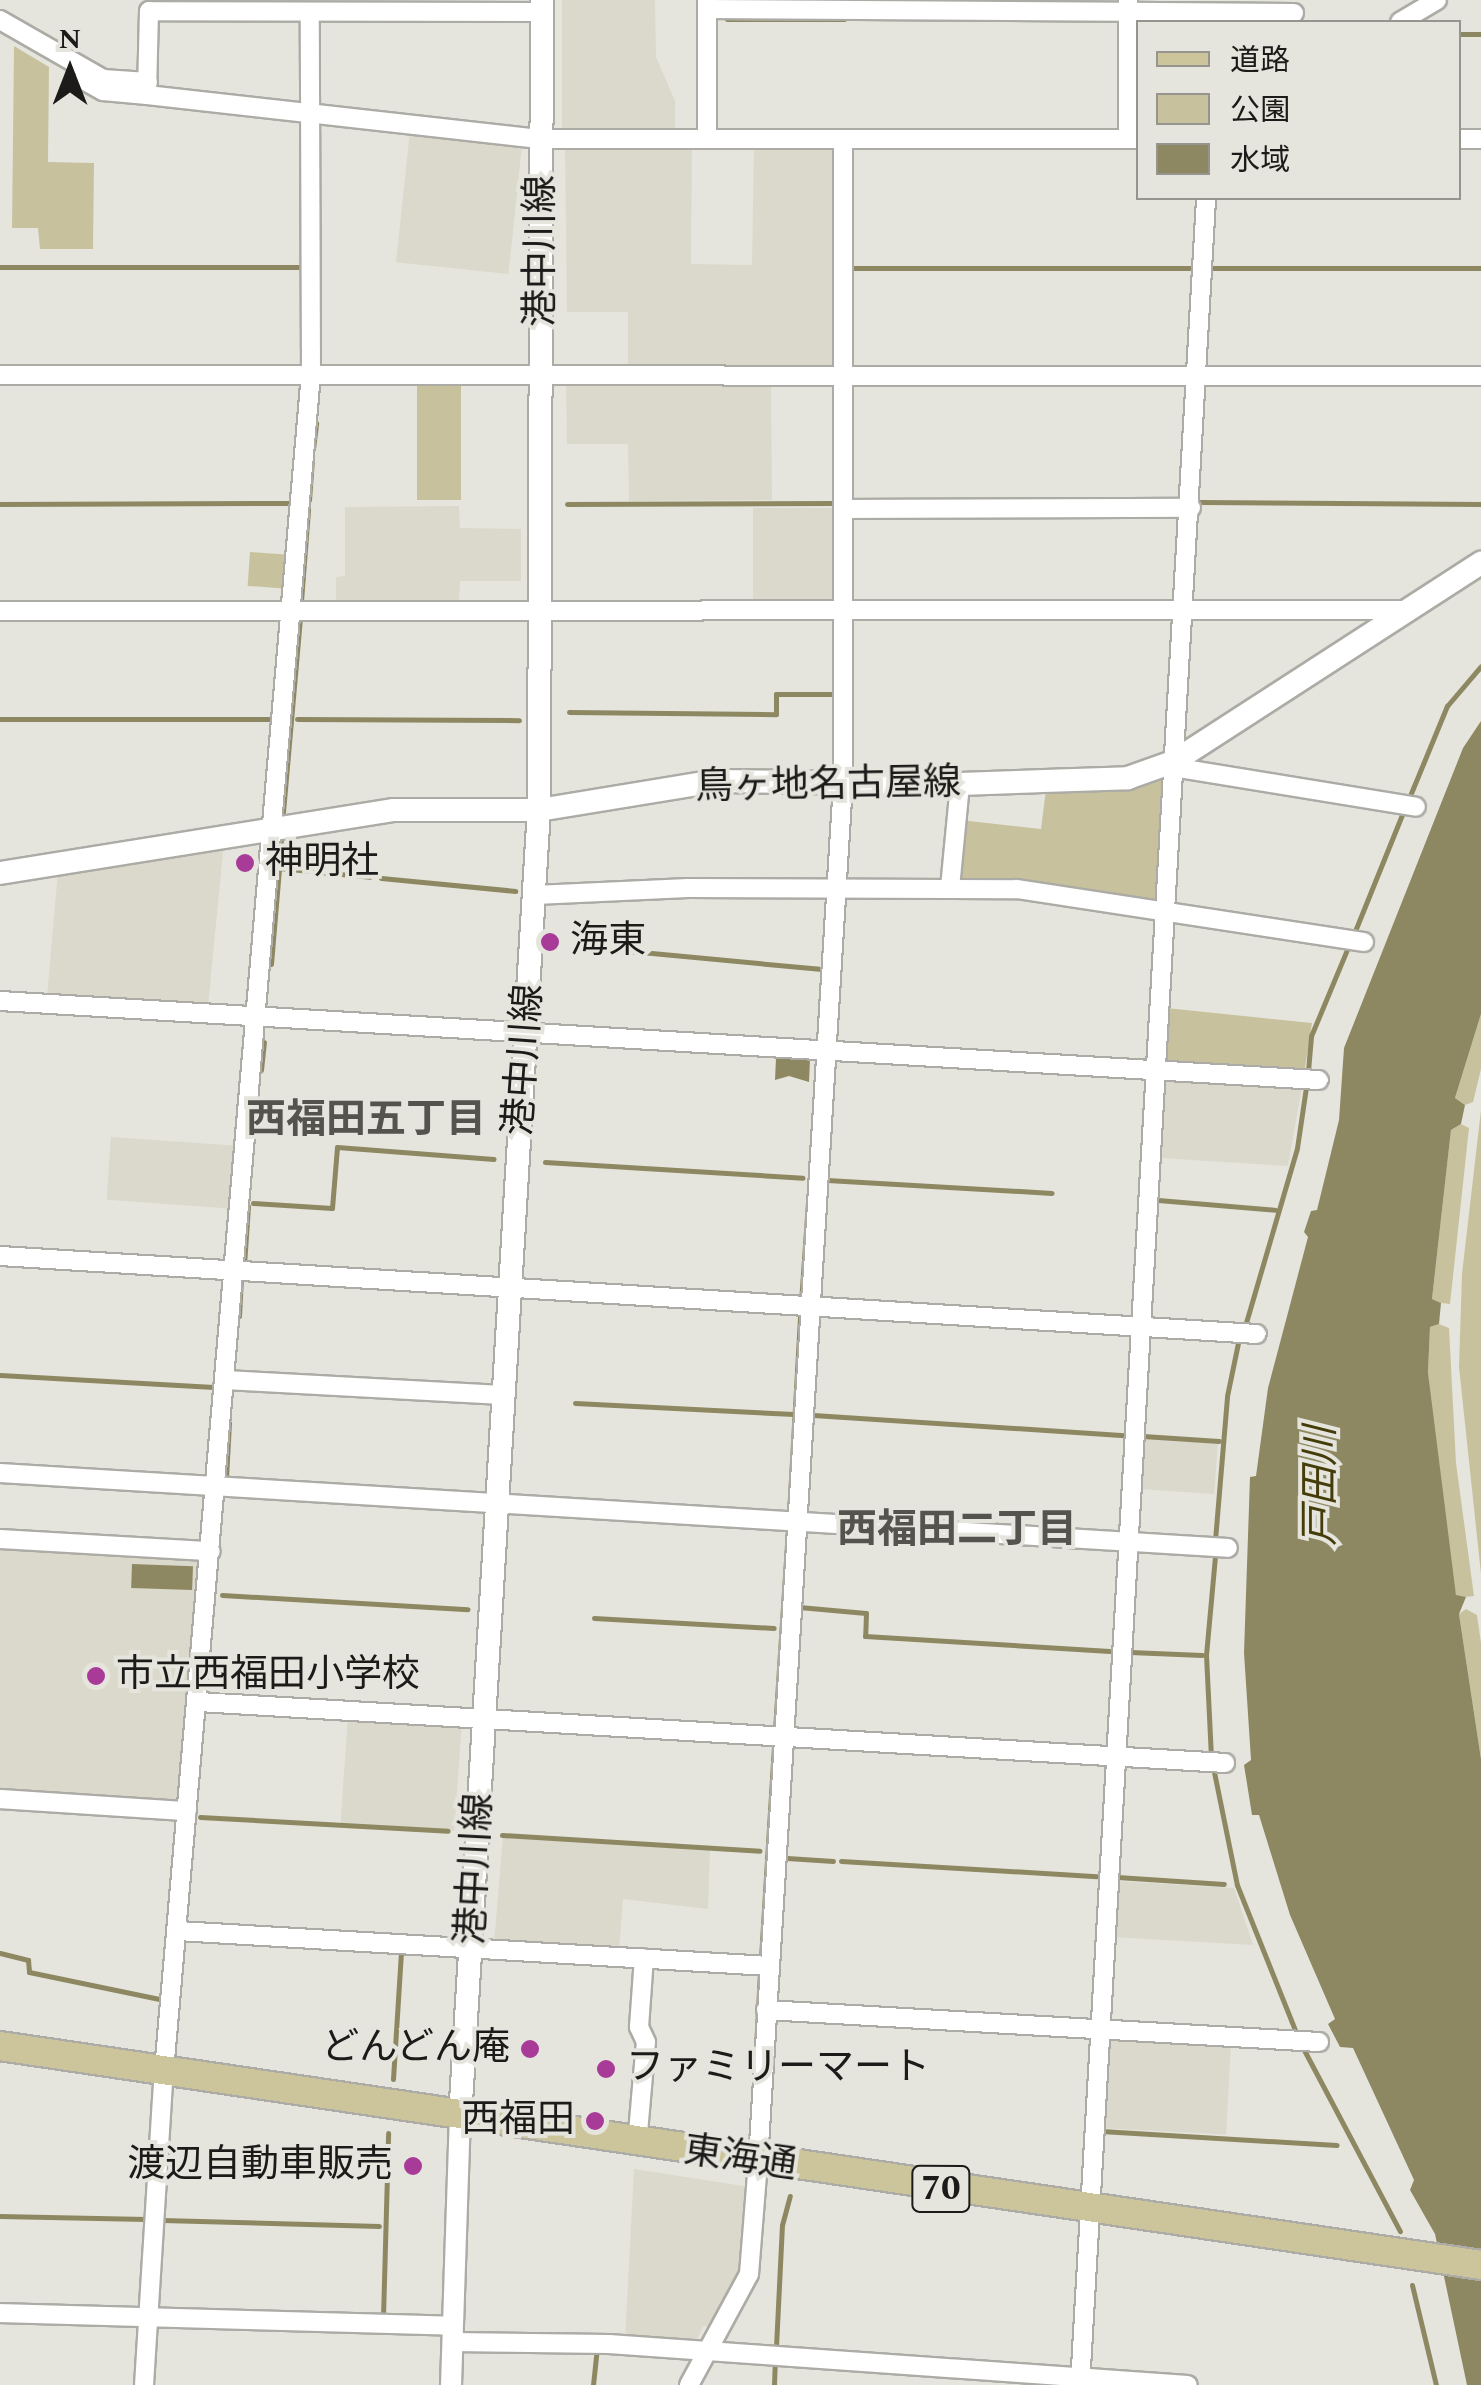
<!DOCTYPE html>
<meta charset="utf-8">
<style>
body{margin:0}
#map{position:relative;width:1481px;height:2385px;overflow:hidden;background:#e5e5de;font-family:Spectral,"Noto Sans JP",serif}
div>[style]{position:absolute}
[style*='--x']{left:calc(var(--x)*1px);top:calc(var(--y)*1px);width:calc(var(--w)*1px);rotate:calc(var(--a)*1deg)}
.built>*{inset:0;background:#dbd9cc;transform-origin:0 0}
.green>*{inset:0;background:#c7c29d;transform-origin:0 0}
.water>*{inset:0;background:#8e8862;transform-origin:0 0}
.stream>*{height:5px;margin:-2.5px;padding:0 2.5px;transform-origin:2.5px;border-radius:2.5px;background:#8e8862}
.roads{filter:drop-shadow(2px 0 #acaba5) drop-shadow(-2px 0 #acaba5) drop-shadow(0 2px #acaba5) drop-shadow(0 -2px #acaba5)}
.minor>*{height:18px;margin:-9px;padding:0 9px;transform-origin:9px;border-radius:9px;background:#fff}
.tertiary>*{height:20px;margin:-10px;padding:0 10px;transform-origin:10px;border-radius:10px;background:#fff}
.secondary>*{height:22px;margin:-11px;padding:0 11px;transform-origin:11px;border-radius:11px;background:#fff}
.primary>*{height:28px;margin:-14px;padding:0 14px;transform-origin:14px;border-radius:14px;background:#ccc59c}
.dots>*{width:28px;height:28px;translate:-50% -50%;box-sizing:border-box;border:5px solid #e5e5de;border-radius:50%}
span{translate:-50% -50%;white-space:nowrap;text-align:center;line-height:1.15;-webkit-text-stroke:8px #e5e5de;paint-order:stroke}
.shield-label span{padding:2px 8px;background:#e5e5de;border:2px solid;border-radius:8px;-webkit-text-stroke-width:0}
.shield-label{font-size:35px;color:#1c1b19;font-weight:700}
.street-label{font-size:38px;color:#1c1b19}
.poi-label{font-size:38px;color:#1c1b19}
.left{translate:0 -50%;text-align:left}
.right{translate:-100% -50%;text-align:right}
.neighbourhood-label{font-size:40px;color:#54534e;font-weight:700}
.water-label{font-size:40px;color:#443d0a;font-style:italic}
.legend{position:absolute;left:1136px;top:20px;width:325px;height:180px;box-sizing:border-box;background:#e5e5de;border:2px solid #95948f;margin:0;padding:12px 18px;list-style:none;font-size:30px;color:#1c1b19}
.legend li{display:flex;align-items:center;gap:20px;height:50px}
.legend b{width:50px;border:2px solid #95948f}
.north{position:absolute;left:20px;top:20px;width:100px;height:100px;-webkit-text-stroke:8px #e5e5de;paint-order:stroke;rotate:0deg;font-size:28px;font-weight:700;line-height:40px;text-align:center;color:#1c1b19}
.north::after{content:'';display:block;margin:auto;width:35px;height:45px;background:#1c1b19;clip-path:polygon(50% 0,100% 100%,50% 72%,0 100%)}
</style>
<div id="map">
<div class="built">
<i style="clip-path:polygon(562px 0,655px 0,656px 57px,675px 101px,675px 131px,562px 129px)"></i>
<i style="left:410px;top:130px;width:113px;height:133px;rotate:6deg"></i>
<i style="clip-path:polygon(565px 144px,692px 144px,691px 264px,752px 265px,754px 145px,835px 144px,834px 370px,628px 369px,628px 312px,567px 312px)"></i>
<i style="clip-path:polygon(566px 382px,771px 382px,772px 500px,629px 501px,628px 444px,567px 444px)"></i>
<i style="clip-path:polygon(459px 506px,460px 528px,521px 529px,521px 581px,460px 581px,459px 604px,336px 605px,336px 577px,345px 576px,345px 507px)"></i>
<i style="left:753px;top:508px;width:79px;height:97px"></i>
<i style="clip-path:polygon(224px 842px,208px 1006px,47px 997px,58px 870px)"></i>
<i style="clip-path:polygon(1172px 1078px,1302px 1087px,1288px 1166px,1160px 1158px,1165px 1083px)"></i>
<i style="left:111px;top:1137px;width:130px;height:63px;rotate:4deg"></i>
<i style="left:1143px;top:1438px;width:75px;height:51px;rotate:4deg"></i>
<i style="clip-path:polygon(0 1545px,202px 1557px,183px 1796px,177px 1804px,0 1794px)"></i>
<i style="left:348px;top:1716px;width:114px;height:107px;rotate:4deg"></i>
<i style="clip-path:polygon(503px 1837px,710px 1850px,708px 1909px,623px 1899px,619px 1951px,494px 1943px)"></i>
<i style="clip-path:polygon(1116px 1881px,1234px 1888px,1253px 1945px,1112px 1937px)"></i>
<i style="left:1105px;top:2039px;width:126px;height:89px;rotate:3deg"></i>
<i style="clip-path:polygon(634px 2169px,750px 2187px,745px 2263px,716px 2327px,703px 2326px,695px 2344px,625px 2340px)"></i>
</div>
<div class="green">
<i style="clip-path:polygon(14px 46px,49px 67px,48px 162px,94px 163px,93px 249px,40px 249px,38px 228px,12px 228px)"></i>
<i style="left:417px;top:382px;width:44px;height:118px"></i>
<i style="left:250px;top:552px;width:39px;height:34px;rotate:4deg"></i>
<i style="clip-path:polygon(1165px 772px,1157px 900px,959px 884px,960px 820px,1041px 829px,1046px 789px)"></i>
<i style="clip-path:polygon(1166px 1008px,1312px 1023px,1304px 1074px,1168px 1065px)"></i>
<i style="clip-path:polygon(1481px 1014px,1481px 1069px,1473px 1102px,1465px 1105px,1455px 1098px)"></i>
<i style="clip-path:polygon(1481px 1110px,1481px 1574px,1459px 1367px,1462px 1274px)"></i>
<i style="clip-path:polygon(1461px 1124px,1469px 1128px,1450px 1304px,1441px 1303px,1432px 1299px,1451px 1130px)"></i>
<i style="clip-path:polygon(1439px 1324px,1449px 1328px,1456px 1463px,1474px 1596px,1466px 1597px,1456px 1596px,1436px 1464px,1428px 1374px,1430px 1327px)"></i>
<i style="clip-path:polygon(1466px 1609px,1477px 1615px,1481px 1643px,1481px 1759px,1459px 1614px)"></i>
</div>
<div class="water">
<i style="clip-path:polygon(1481px 721px,1481px 1014px,1455px 1098px,1465px 1105px,1461px 1124px,1451px 1130px,1432px 1299px,1441px 1303px,1439px 1324px,1430px 1327px,1428px 1373px,1456px 1595px,1466px 1597px,1459px 1614px,1481px 1759px,1481px 2385px,1467px 2385px,1435px 2234px,1410px 2190px,1414px 2180px,1353px 2048px,1340px 2047px,1328px 2024px,1335px 2019px,1290px 1915px,1259px 1815px,1252px 1815px,1244px 1765px,1251px 1760px,1244px 1653px,1250px 1477px,1256px 1476px,1268px 1388px,1308px 1237px,1304px 1232px,1311px 1211px,1317px 1210px,1339px 1120px,1344px 1048px,1463px 748px)"></i>
<i style="clip-path:polygon(776px 1058px,810px 1059px,809px 1082px,789px 1076px,775px 1080px)"></i>
<i style="left:132px;top:1564px;width:61px;height:24px;rotate:2deg"></i>
</div>
<div class="stream">
<i style="--x:727;--y:19;--w:117;--a:0"></i>
<i style="--x:1245;--y:21;--w:16;--a:4"></i>
<i style="--x:1458;--y:34;--w:23;--a:0"></i>
<i style="--x:0;--y:267;--w:303;--a:0"></i>
<i style="--x:852;--y:268;--w:344;--a:0"></i>
<i style="--x:1210;--y:268;--w:271;--a:0"></i>
<i style="--x:313;--y:449;--w:26;--a:-83"></i>
<i style="--x:309;--y:500;--w:41;--a:-85.8"></i>
<i style="--x:1200;--y:502;--w:281;--a:0.4"></i>
<i style="--x:0;--y:504;--w:292;--a:-0.2"></i>
<i style="--x:567;--y:504;--w:268;--a:-0.2"></i>
<i style="--x:301;--y:601;--w:92;--a:-85.6"></i>
<i style="--x:569;--y:712;--w:207;--a:0.6"></i>
<i style="--x:776;--y:714;--w:20;--a:-90"></i>
<i style="--x:776;--y:694;--w:59;--a:0"></i>
<i style="--x:0;--y:719;--w:274;--a:0"></i>
<i style="--x:297;--y:719;--w:222;--a:0.3"></i>
<i style="--x:1409;--y:798;--w:100;--a:-67.6"></i>
<i style="--x:1447;--y:706;--w:52;--a:-49.6"></i>
<i style="--x:283;--y:812;--w:194;--a:-85"></i>
<i style="--x:279;--y:867;--w:31;--a:-86"></i>
<i style="--x:381;--y:878;--w:135;--a:5.5"></i>
<i style="--x:1355;--y:931;--w:131;--a:-68"></i>
<i style="--x:609;--y:949;--w:211;--a:5.4"></i>
<i style="--x:271;--y:964;--w:96;--a:-85.2"></i>
<i style="--x:279;--y:868;--w:91;--a:5.6"></i>
<i style="--x:261;--y:1070;--w:28;--a:-84"></i>
<i style="--x:1308;--y:1071;--w:35;--a:-85"></i>
<i style="--x:1311;--y:1036;--w:96;--a:-67.4"></i>
<i style="--x:545;--y:1162;--w:258;--a:3.5"></i>
<i style="--x:827;--y:1180;--w:225;--a:3.3"></i>
<i style="--x:1158;--y:1200;--w:118;--a:4.8"></i>
<i style="--x:253;--y:1203;--w:79;--a:3.6"></i>
<i style="--x:332;--y:1208;--w:61;--a:-85.3"></i>
<i style="--x:337;--y:1147;--w:157;--a:4.4"></i>
<i style="--x:244;--y:1265;--w:59;--a:-86.1"></i>
<i style="--x:801;--y:1302;--w:99;--a:-86"></i>
<i style="--x:239;--y:1316;--w:37;--a:-87"></i>
<i style="--x:1245;--y:1326;--w:185;--a:-73.7"></i>
<i style="--x:1297;--y:1148;--w:62;--a:-81.6"></i>
<i style="--x:0;--y:1375;--w:214;--a:3.2"></i>
<i style="--x:575;--y:1403;--w:219;--a:2.9"></i>
<i style="--x:813;--y:1415;--w:312;--a:3.7"></i>
<i style="--x:1143;--y:1436;--w:76;--a:3.8"></i>
<i style="--x:226;--y:1478;--w:55;--a:-86.9"></i>
<i style="--x:789;--y:1514;--w:198;--a:-86.8"></i>
<i style="--x:1215;--y:1540;--w:144;--a:-85.2"></i>
<i style="--x:1227;--y:1396;--w:54;--a:-78.3"></i>
<i style="--x:222;--y:1595;--w:246;--a:3.3"></i>
<i style="--x:799;--y:1607;--w:67;--a:5.1"></i>
<i style="--x:866;--y:1613;--w:23;--a:92"></i>
<i style="--x:865;--y:1636;--w:245;--a:3.5"></i>
<i style="--x:594;--y:1618;--w:180;--a:3.2"></i>
<i style="--x:1130;--y:1652;--w:72;--a:2.4"></i>
<i style="--x:775;--y:1730;--w:202;--a:-86.3"></i>
<i style="--x:1211;--y:1757;--w:102;--a:-92.8"></i>
<i style="--x:1206;--y:1655;--w:98;--a:-84.8"></i>
<i style="--x:1214;--y:1772;--w:115;--a:78.5"></i>
<i style="--x:1237;--y:1885;--w:162;--a:68.2"></i>
<i style="--x:200;--y:1817;--w:248;--a:3.2"></i>
<i style="--x:502;--y:1835;--w:258;--a:3.5"></i>
<i style="--x:787;--y:1858;--w:46;--a:3.7"></i>
<i style="--x:841;--y:1861;--w:256;--a:3.4"></i>
<i style="--x:1117;--y:1877;--w:107;--a:3.7"></i>
<i style="--x:0;--y:1953;--w:29;--a:14"></i>
<i style="--x:28;--y:1960;--w:12;--a:85"></i>
<i style="--x:29;--y:1972;--w:138;--a:11.7"></i>
<i style="--x:761;--y:1958;--w:213;--a:-86.5"></i>
<i style="--x:1304;--y:2050;--w:205;--a:62.1"></i>
<i style="--x:393;--y:2079;--w:128;--a:-86.4"></i>
<i style="--x:753;--y:2105;--w:132;--a:-87"></i>
<i style="--x:1101;--y:2131;--w:236;--a:3.4"></i>
<i style="--x:0;--y:2216;--w:146;--a:1.2"></i>
<i style="--x:162;--y:2220;--w:217;--a:1.6"></i>
<i style="--x:1412;--y:2285;--w:103;--a:76.5"></i>
<i style="--x:383;--y:2317;--w:184;--a:-88.4"></i>
<i style="--x:776;--y:2347;--w:122;--a:-87.2"></i>
<i style="--x:782;--y:2225;--w:30;--a:-75"></i>
<i style="--x:593;--y:2385;--w:36;--a:-84"></i>
<i style="--x:774;--y:2385;--w:24;--a:-88"></i>
</div>
<div class="roads">
<div class="minor">
<i style="--x:707;--y:9;--w:587;--a:0.39"></i>
<i style="--x:542;--y:12;--w:393;--a:-179.9"></i>
<i style="--x:149;--y:11;--w:84;--a:91.4"></i>
<i style="--x:147;--y:95;--w:397;--a:6.4"></i>
<i style="--x:542;--y:139;--w:596;--a:0"></i>
<i style="--x:0;--y:20;--w:119;--a:29.8"></i>
<i style="--x:103;--y:79;--w:45;--a:3.8"></i>
<i style="--x:1400;--y:22;--w:43;--a:-30.7"></i>
<i style="--x:83;--y:80;--w:23;--a:29"></i>
<i style="--x:103;--y:91;--w:44;--a:5.2"></i>
<i style="--x:707;--y:139;--w:139;--a:-90"></i>
<i style="--x:1128;--y:139;--w:139;--a:-90"></i>
<i style="--x:1458;--y:139;--w:23;--a:0"></i>
<i style="--x:0;--y:375;--w:1481;--a:0.04"></i>
<i style="--x:843;--y:509;--w:348;--a:-0.2"></i>
<i style="--x:0;--y:611;--w:1406;--a:-0.04"></i>
<i style="--x:1173;--y:767;--w:246;--a:9.3"></i>
<i style="--x:950;--y:888;--w:104;--a:-84.5"></i>
<i style="--x:535;--y:895;--w:153;--a:-2.6"></i>
<i style="--x:688;--y:888;--w:329;--a:0.2"></i>
<i style="--x:1017;--y:889;--w:351;--a:8.7"></i>
<i style="--x:0;--y:1001;--w:1321;--a:3.43"></i>
<i style="--x:0;--y:1256;--w:1259;--a:3.55"></i>
<i style="--x:225;--y:1380;--w:278;--a:3.1"></i>
<i style="--x:0;--y:1473;--w:1230;--a:3.49"></i>
<i style="--x:0;--y:1539;--w:211;--a:3.3"></i>
<i style="--x:199;--y:1702;--w:1028;--a:3.4"></i>
<i style="--x:0;--y:1799;--w:187;--a:3.7"></i>
<i style="--x:178;--y:1931;--w:592;--a:3.39"></i>
<i style="--x:766;--y:2010;--w:554;--a:3.31"></i>
<i style="--x:637;--y:2144;--w:102;--a:-85"></i>
<i style="--x:646;--y:2042;--w:17;--a:-115"></i>
<i style="--x:639;--y:2027;--w:69;--a:-85.9"></i>
<i style="--x:0;--y:2313;--w:453;--a:1.6"></i>
<i style="--x:452;--y:2342;--w:157;--a:0.7"></i>
<i style="--x:609;--y:2344;--w:580;--a:4.05"></i>
<i style="--x:144;--y:2385;--w:315;--a:-86.4"></i>
<i style="--x:164;--y:2071;--w:1703;--a:-85.05"></i>
<i style="--x:311;--y:374;--w:362;--a:-90.2"></i>
<i style="--x:689;--y:2385;--w:126;--a:-61.6"></i>
<i style="--x:749;--y:2274;--w:113;--a:-85.4"></i>
<i style="--x:758;--y:2161;--w:1380;--a:-86.47"></i>
<i style="--x:843;--y:784;--w:644;--a:-90"></i>
<i style="--x:1080;--y:2385;--w:2191;--a:-86.7"></i>
</div>
<div class="tertiary">
<i style="--x:451;--y:2385;--w:266;--a:-88.1"></i>
</div>
<div class="secondary">
<i style="--x:0;--y:873;--w:399;--a:-9.1"></i>
<i style="--x:394;--y:810;--w:145;--a:0"></i>
<i style="--x:539;--y:810;--w:180;--a:-9.3"></i>
<i style="--x:717;--y:781;--w:243;--a:0.7"></i>
<i style="--x:960;--y:784;--w:168;--a:-2"></i>
<i style="--x:1128;--y:778;--w:48;--a:-19.6"></i>
<i style="--x:1173;--y:762;--w:367;--a:-32.9"></i>
<i style="--x:460;--y:2119;--w:1311;--a:-86.55"></i>
<i style="--x:539;--y:810;--w:810;--a:-89.79"></i>
</div>
<div class="primary">
<i style="--x:0;--y:2046;--w:1497;--a:8.41"></i>
</div>
</div>
<div class="dots">
<i style="left:245px;top:863px;background:#a83a98"></i>
<i style="left:550px;top:942px;background:#a83a98"></i>
<i style="left:96px;top:1676px;background:#a83a98"></i>
<i style="left:530px;top:2049px;background:#a83a98"></i>
<i style="left:606px;top:2069px;background:#a83a98"></i>
<i style="left:595px;top:2121px;background:#a83a98"></i>
<i style="left:413px;top:2166px;background:#a83a98"></i>
</div>
<div class="shield-label">
<span style="left:941px;top:2189px">70</span>
</div>
<div class="street-label">
<span style="left:542px;top:251px;rotate:-90deg">港中川線</span>
<span style="left:828px;top:786px;rotate:-1deg">鳥ヶ地名古屋線</span>
<span style="left:525px;top:1060px;rotate:-86deg">港中川線</span>
<span style="left:476px;top:1869px;rotate:-87deg">港中川線</span>
<span style="left:740px;top:2159px;rotate:8deg">東海通</span>
</div>
<div class="poi-label">
<span class="left" style="left:265px;top:863px">神明社</span>
<span class="left" style="left:570px;top:942px">海東</span>
<span class="left" style="left:116px;top:1676px">市立西福田小学校</span>
<span class="right" style="left:510px;top:2049px">どんどん庵</span>
<span class="left" style="left:626px;top:2069px">ファミリーマート</span>
<span class="right" style="left:575px;top:2121px">西福田</span>
<span class="right" style="left:393px;top:2166px">渡辺自動車販売</span>
</div>
<div class="neighbourhood-label">
<span style="left:366px;top:1121px">西福田五丁目</span>
<span style="left:957px;top:1531px">西福田二丁目</span>
</div>
<div class="water-label">
<span style="left:1322px;top:1486px;rotate:-90deg">戸田川</span>
</div>
<ul class="legend">
<li><b style="height:12px;background:#ccc59c"></b>道路</li>
<li><b style="height:28px;background:#c7c29d"></b>公園</li>
<li><b style="height:28px;background:#8e8862"></b>水域</li>
</ul>
<div class="north">N</div>
</div>
